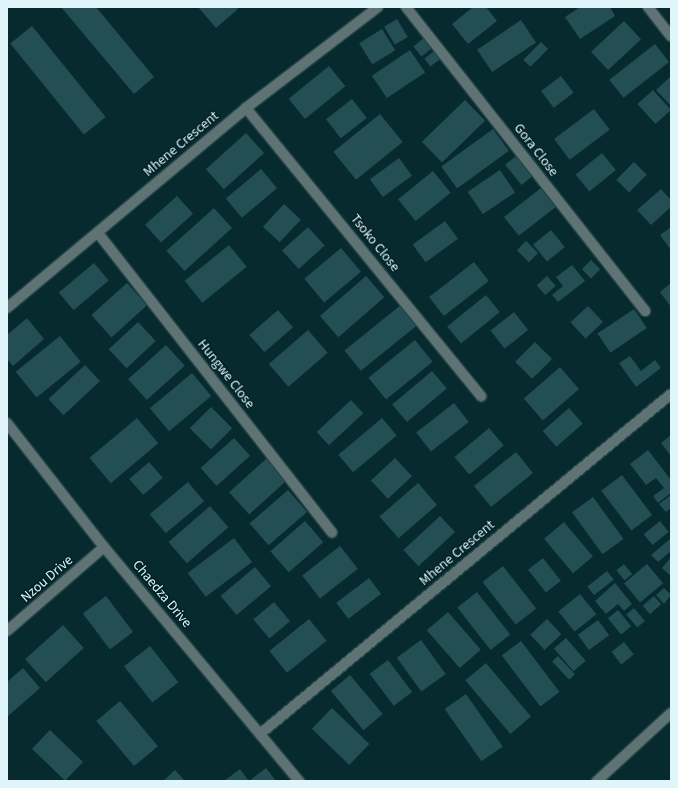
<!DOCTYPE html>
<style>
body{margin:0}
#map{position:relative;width:678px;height:788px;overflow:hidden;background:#072a2f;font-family:"Source Sans 3",sans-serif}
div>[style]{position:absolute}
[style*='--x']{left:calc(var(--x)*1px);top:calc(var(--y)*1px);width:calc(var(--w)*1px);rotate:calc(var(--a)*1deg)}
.building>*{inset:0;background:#224e54;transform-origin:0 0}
.roads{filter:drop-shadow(1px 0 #25464b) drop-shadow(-1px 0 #25464b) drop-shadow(0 1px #25464b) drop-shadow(0 -1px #25464b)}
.minor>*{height:10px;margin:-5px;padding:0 5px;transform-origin:5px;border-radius:5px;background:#5f7274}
span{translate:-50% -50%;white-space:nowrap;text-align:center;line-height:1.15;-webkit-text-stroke:3px #002025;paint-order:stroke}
.street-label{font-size:14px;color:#dff5f9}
.frame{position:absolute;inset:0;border:8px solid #dff5f9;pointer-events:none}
</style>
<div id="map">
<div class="building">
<i style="clip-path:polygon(61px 7px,96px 7px,154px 77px,134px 94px)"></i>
<i style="clip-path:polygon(198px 7px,236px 7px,238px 9px,216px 28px)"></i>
<i style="clip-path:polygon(473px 7px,486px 7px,497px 21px,468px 44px,452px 24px)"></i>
<i style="clip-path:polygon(580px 7px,610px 7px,615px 16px,580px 39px,565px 17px)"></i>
<i style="left:397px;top:19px;width:21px;height:15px;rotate:59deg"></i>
<i style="left:521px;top:20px;width:27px;height:53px;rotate:56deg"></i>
<i style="left:624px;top:21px;width:25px;height:45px;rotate:47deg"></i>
<i style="left:32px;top:26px;width:117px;height:28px;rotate:51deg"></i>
<i style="left:382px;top:29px;width:25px;height:27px;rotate:58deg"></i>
<i style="left:425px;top:37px;width:13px;height:15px;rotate:51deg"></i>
<i style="left:541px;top:42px;width:10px;height:25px;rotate:45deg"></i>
<i style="left:655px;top:44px;width:23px;height:58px;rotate:52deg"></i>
<i style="left:437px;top:49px;width:10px;height:16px;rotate:53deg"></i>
<i style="left:410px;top:50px;width:27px;height:46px;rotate:56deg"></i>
<i style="left:329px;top:66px;width:26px;height:52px;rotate:51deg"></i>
<i style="left:561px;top:76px;width:21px;height:25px;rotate:53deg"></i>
<i style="clip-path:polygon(670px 77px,671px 78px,671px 106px,656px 90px)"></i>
<i style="left:653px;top:90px;width:27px;height:21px;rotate:48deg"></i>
<i style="left:352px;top:99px;width:24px;height:33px;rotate:52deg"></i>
<i style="left:465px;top:100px;width:29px;height:60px;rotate:46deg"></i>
<i style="left:594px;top:109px;width:26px;height:50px;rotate:53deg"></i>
<i style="left:380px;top:114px;width:36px;height:60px;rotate:51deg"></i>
<i style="left:493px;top:129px;width:27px;height:64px;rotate:54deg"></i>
<i style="left:246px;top:133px;width:27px;height:54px;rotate:48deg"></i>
<i style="left:602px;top:153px;width:22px;height:34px;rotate:51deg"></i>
<i style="left:516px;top:156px;width:26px;height:14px;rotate:51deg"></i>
<i style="left:399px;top:158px;width:22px;height:36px;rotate:54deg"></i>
<i style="left:634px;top:162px;width:18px;height:25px;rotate:45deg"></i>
<i style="left:261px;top:169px;width:25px;height:46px;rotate:50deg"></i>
<i style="left:500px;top:170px;width:27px;height:39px;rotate:56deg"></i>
<i style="left:433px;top:171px;width:28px;height:45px;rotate:51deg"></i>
<i style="left:541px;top:188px;width:24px;height:47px;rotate:52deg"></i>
<i style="clip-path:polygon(661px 189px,671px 200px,671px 207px,651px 225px,637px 210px)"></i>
<i style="left:177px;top:196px;width:24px;height:43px;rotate:48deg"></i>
<i style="left:284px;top:204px;width:23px;height:31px;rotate:43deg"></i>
<i style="left:214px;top:208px;width:27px;height:64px;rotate:48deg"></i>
<i style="left:445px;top:221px;width:22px;height:40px;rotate:54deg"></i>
<i style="left:308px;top:227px;width:25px;height:35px;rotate:48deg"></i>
<i style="clip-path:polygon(671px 227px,671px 250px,660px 235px)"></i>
<i style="left:551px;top:230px;width:22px;height:23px;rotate:51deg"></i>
<i style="left:526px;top:241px;width:17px;height:13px;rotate:45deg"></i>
<i style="left:229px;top:245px;width:28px;height:57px;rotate:51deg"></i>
<i style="left:341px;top:248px;width:31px;height:48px;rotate:50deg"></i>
<i style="left:591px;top:260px;width:13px;height:13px;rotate:45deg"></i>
<i style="left:474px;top:262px;width:24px;height:57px;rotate:52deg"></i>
<i style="left:94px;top:263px;width:23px;height:46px;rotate:50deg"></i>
<i style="clip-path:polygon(572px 265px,585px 281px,558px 302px,552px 295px,563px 286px,556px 277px)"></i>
<i style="left:366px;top:276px;width:28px;height:61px;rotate:49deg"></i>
<i style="left:547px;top:276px;width:13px;height:14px;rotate:48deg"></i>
<i style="left:127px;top:283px;width:30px;height:48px;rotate:48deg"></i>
<i style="clip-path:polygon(671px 283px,671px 307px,660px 292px)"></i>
<i style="left:486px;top:295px;width:22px;height:50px;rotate:51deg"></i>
<i style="left:402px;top:304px;width:26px;height:74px;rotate:51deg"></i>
<i style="left:588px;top:306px;width:22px;height:24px;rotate:47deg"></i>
<i style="left:634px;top:309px;width:23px;height:44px;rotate:56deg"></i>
<i style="left:278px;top:310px;width:23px;height:38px;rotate:49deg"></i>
<i style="left:514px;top:312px;width:23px;height:30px;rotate:52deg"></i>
<i style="clip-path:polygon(27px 318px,44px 339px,13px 366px,7px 359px,7px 335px)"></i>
<i style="left:138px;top:322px;width:26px;height:40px;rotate:47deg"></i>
<i style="left:308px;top:330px;width:30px;height:52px;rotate:49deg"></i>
<i style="left:60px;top:336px;width:33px;height:57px;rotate:51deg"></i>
<i style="left:415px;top:340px;width:28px;height:60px;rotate:51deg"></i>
<i style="left:535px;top:342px;width:24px;height:28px;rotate:45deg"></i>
<i style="left:166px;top:345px;width:28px;height:51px;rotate:48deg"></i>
<i style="clip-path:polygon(630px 356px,641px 371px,655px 360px,661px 368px,636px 387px,619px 363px)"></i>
<i style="left:85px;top:365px;width:22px;height:50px;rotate:47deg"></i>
<i style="left:560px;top:367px;width:29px;height:48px;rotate:49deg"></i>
<i style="left:432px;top:371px;width:23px;height:52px;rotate:50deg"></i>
<i style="left:192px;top:373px;width:30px;height:55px;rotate:50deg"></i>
<i style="left:351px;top:400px;width:18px;height:47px;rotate:47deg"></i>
<i style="left:454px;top:403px;width:24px;height:48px;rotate:52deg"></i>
<i style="left:211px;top:407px;width:30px;height:30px;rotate:45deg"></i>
<i style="left:569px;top:408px;width:21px;height:35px;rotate:49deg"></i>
<i style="left:137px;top:418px;width:33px;height:62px;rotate:50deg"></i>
<i style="left:382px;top:418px;width:23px;height:57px;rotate:50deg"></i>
<i style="left:489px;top:428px;width:23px;height:45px;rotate:50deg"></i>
<i style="clip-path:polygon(671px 435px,671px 456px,661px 443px)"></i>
<i style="left:234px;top:438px;width:24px;height:45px;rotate:48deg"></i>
<i style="clip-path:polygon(648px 450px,671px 480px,671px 493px,658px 503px,653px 496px,664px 488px,656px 478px,646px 485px,630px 464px)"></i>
<i style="left:516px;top:452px;width:27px;height:54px;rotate:51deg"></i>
<i style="left:267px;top:458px;width:30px;height:51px;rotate:48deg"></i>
<i style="left:395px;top:458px;width:25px;height:33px;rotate:47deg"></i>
<i style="left:149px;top:462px;width:21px;height:26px;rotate:49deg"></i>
<i style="left:622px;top:475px;width:50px;height:26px;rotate:53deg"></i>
<i style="left:188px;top:482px;width:25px;height:50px;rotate:50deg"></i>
<i style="left:418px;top:483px;width:29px;height:51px;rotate:49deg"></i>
<i style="left:288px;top:490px;width:29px;height:51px;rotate:49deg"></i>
<i style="clip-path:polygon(671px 495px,671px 508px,666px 512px,659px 504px)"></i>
<i style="left:593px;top:497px;width:52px;height:26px;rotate:54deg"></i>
<i style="left:210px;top:506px;width:28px;height:55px;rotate:49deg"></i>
<i style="left:440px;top:516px;width:22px;height:50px;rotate:47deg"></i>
<i style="left:305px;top:521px;width:28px;height:46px;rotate:49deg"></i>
<i style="left:660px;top:521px;width:14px;height:21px;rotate:51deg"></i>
<i style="left:564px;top:522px;width:45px;height:26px;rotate:50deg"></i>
<i style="left:234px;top:538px;width:30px;height:58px;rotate:53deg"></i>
<i style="clip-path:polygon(670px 539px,671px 551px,658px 562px,651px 555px)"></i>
<i style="left:340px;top:546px;width:29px;height:48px;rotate:52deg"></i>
<i style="clip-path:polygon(671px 557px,671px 576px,662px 568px)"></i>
<i style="left:543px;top:558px;width:29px;height:19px;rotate:52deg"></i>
<i style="left:624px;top:564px;width:13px;height:10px;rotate:51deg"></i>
<i style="left:647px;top:564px;width:25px;height:30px;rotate:50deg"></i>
<i style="left:503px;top:566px;width:54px;height:26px;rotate:52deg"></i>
<i style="left:255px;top:567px;width:25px;height:45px;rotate:50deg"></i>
<i style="left:607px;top:571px;width:11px;height:25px;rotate:52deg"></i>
<i style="left:369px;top:578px;width:20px;height:41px;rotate:53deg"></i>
<i style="clip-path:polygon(615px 583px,632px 604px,624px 611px,618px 604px,606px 614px,595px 601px)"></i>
<i style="clip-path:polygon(664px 588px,671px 595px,664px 604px,656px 595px)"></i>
<i style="left:477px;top:592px;width:54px;height:25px;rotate:52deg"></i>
<i style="left:580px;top:594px;width:26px;height:28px;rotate:51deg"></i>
<i style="left:106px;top:596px;width:45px;height:29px;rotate:53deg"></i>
<i style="left:654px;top:596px;width:11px;height:15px;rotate:49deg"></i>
<i style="left:274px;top:602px;width:25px;height:27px;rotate:50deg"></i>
<i style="left:634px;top:608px;width:17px;height:10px;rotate:50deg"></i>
<i style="left:618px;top:610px;width:21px;height:13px;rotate:51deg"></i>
<i style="left:448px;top:612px;width:50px;height:28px;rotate:49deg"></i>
<i style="left:309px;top:619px;width:28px;height:51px;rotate:51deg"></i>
<i style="left:547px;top:619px;width:21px;height:23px;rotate:47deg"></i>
<i style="left:598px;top:620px;width:19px;height:25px;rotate:54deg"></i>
<i style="left:63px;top:625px;width:31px;height:51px;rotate:48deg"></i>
<i style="left:566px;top:638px;width:30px;height:16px;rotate:49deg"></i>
<i style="left:421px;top:640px;width:42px;height:30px;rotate:54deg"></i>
<i style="left:521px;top:641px;width:64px;height:24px;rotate:53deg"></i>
<i style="left:624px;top:642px;width:16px;height:16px;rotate:52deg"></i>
<i style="left:150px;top:646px;width:46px;height:33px;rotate:52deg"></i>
<i style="left:558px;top:656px;width:25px;height:8px;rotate:47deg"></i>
<i style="left:388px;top:660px;width:40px;height:23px;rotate:53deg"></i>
<i style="left:486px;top:663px;width:70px;height:27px;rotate:50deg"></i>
<i style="clip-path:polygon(23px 668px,40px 688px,7px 717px,7px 682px)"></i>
<i style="left:350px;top:675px;width:51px;height:25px;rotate:50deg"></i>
<i style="left:466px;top:694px;width:64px;height:26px;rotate:55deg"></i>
<i style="left:120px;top:701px;width:59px;height:31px;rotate:50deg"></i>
<i style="left:332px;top:708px;width:52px;height:29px;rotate:44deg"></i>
<i style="left:50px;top:730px;width:46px;height:26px;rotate:44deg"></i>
<i style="clip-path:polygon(266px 768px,276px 781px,224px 781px,240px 769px,249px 781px)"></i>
<i style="clip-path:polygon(175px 770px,185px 781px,163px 781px)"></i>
</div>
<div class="roads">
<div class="minor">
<i style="--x:406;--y:7;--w:387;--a:51.8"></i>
<i style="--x:648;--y:7;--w:37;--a:52"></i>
<i style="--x:246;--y:108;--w:372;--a:50.8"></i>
<i style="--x:98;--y:233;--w:380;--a:52"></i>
<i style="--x:7;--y:308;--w:312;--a:-39.9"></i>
<i style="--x:246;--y:108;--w:166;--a:-37.4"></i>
<i style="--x:7;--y:423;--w:157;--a:52"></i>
<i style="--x:104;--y:547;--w:305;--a:50.2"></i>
<i style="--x:7;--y:631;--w:128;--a:-40.9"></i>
<i style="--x:260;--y:734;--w:533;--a:-39.6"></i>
<i style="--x:597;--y:781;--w:100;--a:-42.6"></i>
</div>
</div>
<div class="street-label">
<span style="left:181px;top:144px;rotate:-40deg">Mhene Crescent</span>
<span style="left:536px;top:150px;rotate:52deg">Gora Close</span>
<span style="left:375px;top:243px;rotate:51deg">Tsoko Close</span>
<span style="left:226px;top:374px;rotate:52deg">Hungwe Close</span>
<span style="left:457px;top:553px;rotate:-40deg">Mhene Crescent</span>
<span style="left:47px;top:579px;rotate:-41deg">Nzou Drive</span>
<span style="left:162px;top:594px;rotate:50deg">Chaedza Drive</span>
</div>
<div class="frame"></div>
</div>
